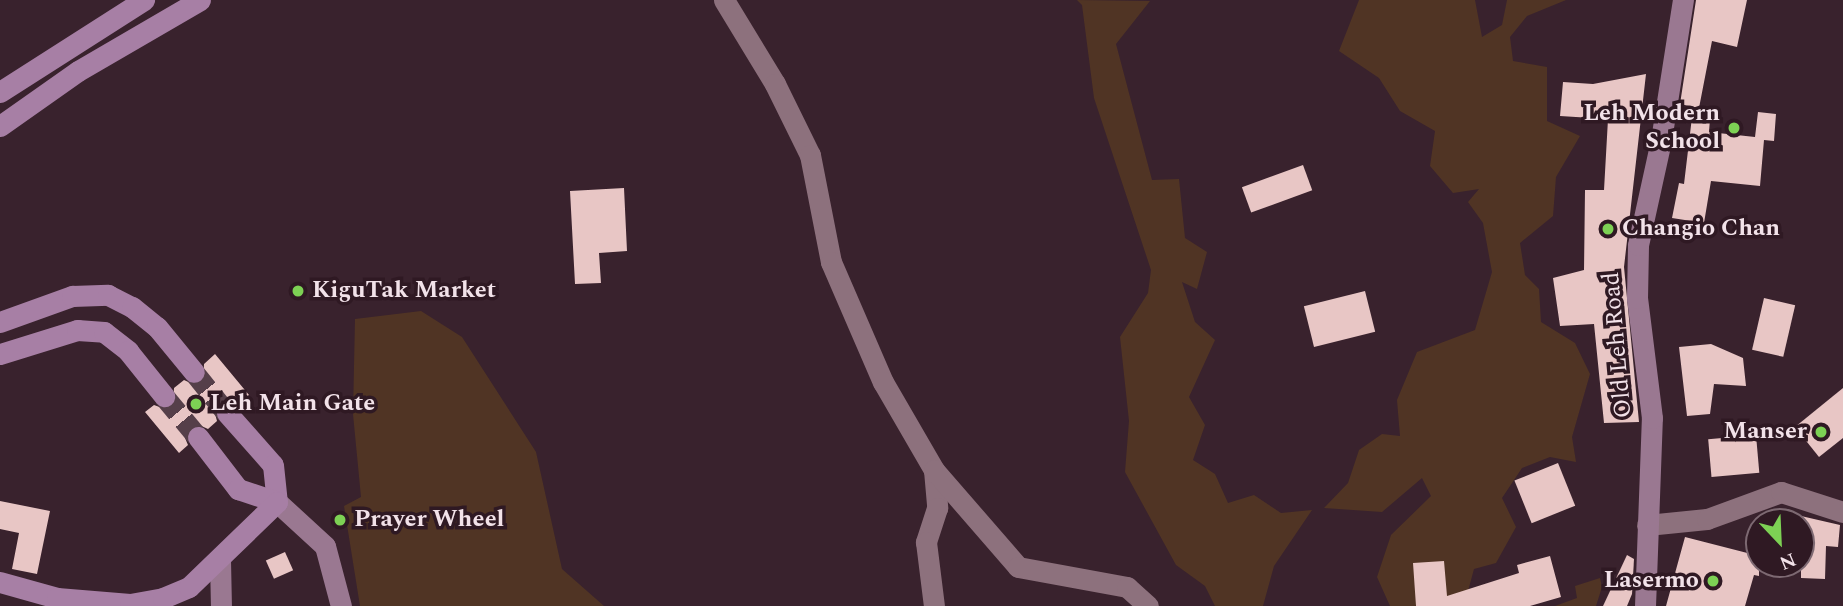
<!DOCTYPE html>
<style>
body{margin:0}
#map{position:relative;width:1843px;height:606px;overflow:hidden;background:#39222d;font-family:Spectral,serif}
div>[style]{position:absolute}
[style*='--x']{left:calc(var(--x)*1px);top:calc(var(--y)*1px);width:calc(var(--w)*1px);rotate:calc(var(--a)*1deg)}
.green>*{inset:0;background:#503424}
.building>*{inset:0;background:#e8c6c5;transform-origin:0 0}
.primary-tunnel>*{height:21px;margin-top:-10.5px;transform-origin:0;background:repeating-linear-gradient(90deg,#553f49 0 21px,transparent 0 31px)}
.street>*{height:21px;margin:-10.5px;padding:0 10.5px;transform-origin:10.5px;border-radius:10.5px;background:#8d717d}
.secondary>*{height:21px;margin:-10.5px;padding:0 10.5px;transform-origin:10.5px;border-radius:10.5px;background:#9a7891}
.primary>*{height:21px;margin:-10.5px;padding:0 10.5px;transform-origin:10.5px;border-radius:10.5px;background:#a77fa5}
.dots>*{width:19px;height:19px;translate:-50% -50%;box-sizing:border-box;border:4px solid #2f1923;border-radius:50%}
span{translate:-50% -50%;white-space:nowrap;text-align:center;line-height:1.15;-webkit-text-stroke:7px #2f1923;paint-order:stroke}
.poi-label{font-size:24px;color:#f2e2e9;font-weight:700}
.right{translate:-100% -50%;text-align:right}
.left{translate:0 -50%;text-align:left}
.street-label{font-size:24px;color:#f2e2e9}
.north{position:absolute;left:1745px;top:508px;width:70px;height:70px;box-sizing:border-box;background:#2f1923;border:2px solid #7d6972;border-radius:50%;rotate:157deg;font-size:19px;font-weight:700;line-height:28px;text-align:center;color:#f2e2e9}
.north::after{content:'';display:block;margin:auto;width:24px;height:32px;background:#7dd154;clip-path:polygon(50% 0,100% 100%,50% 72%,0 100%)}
</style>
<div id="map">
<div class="green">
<i style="clip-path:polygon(1077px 0,1150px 1px,1116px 44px,1152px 180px,1179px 179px,1185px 238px,1207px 252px,1197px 289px,1182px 282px,1195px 322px,1215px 340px,1189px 397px,1205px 425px,1193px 460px,1215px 474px,1228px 503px,1254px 495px,1281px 513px,1312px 510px,1274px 566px,1263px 606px,1215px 606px,1205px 586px,1176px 565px,1125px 472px,1129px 421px,1120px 337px,1148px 293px,1151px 270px,1094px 98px,1082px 5px)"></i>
<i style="clip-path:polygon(1359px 0,1475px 0,1482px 37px,1502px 25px,1507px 0,1566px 0,1527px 16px,1510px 37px,1513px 61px,1547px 67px,1547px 121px,1580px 136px,1556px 177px,1553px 216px,1520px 243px,1525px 275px,1539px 289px,1541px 322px,1575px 343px,1590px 374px,1572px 437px,1576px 462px,1550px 457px,1522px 468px,1502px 498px,1516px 527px,1496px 563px,1474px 569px,1464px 606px,1390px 606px,1377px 577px,1391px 535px,1431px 496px,1422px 478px,1382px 512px,1324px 508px,1348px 483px,1359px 450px,1382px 434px,1400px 436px,1397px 400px,1417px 352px,1475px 330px,1492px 272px,1483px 223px,1468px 202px,1479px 189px,1453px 193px,1430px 166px,1435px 131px,1400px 111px,1379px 78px,1339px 51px)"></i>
<i style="clip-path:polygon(421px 311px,462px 337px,536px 452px,562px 569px,604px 606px,360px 606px,344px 506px,361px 497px,353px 414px,355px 319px)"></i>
<i style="clip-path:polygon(1600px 578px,1602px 587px,1596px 606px,1555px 606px,1577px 598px,1575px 586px)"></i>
</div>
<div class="building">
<i style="clip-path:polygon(1696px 0,1747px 0,1737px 47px,1712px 41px,1699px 108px,1680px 104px)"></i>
<i style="clip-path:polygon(1646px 74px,1624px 267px,1639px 422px,1604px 423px,1594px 324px,1560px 326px,1553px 278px,1584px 270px,1585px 190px,1604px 190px,1608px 119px,1560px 116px,1563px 82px,1593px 84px)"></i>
<i style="clip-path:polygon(1758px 112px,1776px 114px,1774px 141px,1764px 140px,1760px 186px,1711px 181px,1704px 223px,1672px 218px,1679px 183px,1684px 184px,1692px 117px,1710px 119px,1709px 132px,1755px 137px)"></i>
<i style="left:1303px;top:165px;width:27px;height:65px;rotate:70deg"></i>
<i style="clip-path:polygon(624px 188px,627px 251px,599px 253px,601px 283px,575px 284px,570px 191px)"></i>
<i style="left:1365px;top:291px;width:42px;height:63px;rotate:76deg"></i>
<i style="left:1764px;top:298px;width:32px;height:53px;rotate:13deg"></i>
<i style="clip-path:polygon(1711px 344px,1743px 358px,1746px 386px,1714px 384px,1710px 414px,1687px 416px,1679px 347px)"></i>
<i style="clip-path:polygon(215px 354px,249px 395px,237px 405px,230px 400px,219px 403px,214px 410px,217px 421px,208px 429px,197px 424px,190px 427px,185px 438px,188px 445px,179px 453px,145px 412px,154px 405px,165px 409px,173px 406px,174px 388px,184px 380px,195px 385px,203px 382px,204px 364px)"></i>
<i style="clip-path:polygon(1843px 388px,1843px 438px,1819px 457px,1795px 427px)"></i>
<i style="left:1756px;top:435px;width:38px;height:48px;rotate:85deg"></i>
<i style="left:1558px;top:463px;width:46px;height:47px;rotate:68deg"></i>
<i style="clip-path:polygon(0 501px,50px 511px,37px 574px,12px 569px,19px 533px,0 529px)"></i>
<i style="clip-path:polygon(1801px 516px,1840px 525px,1838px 547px,1826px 546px,1825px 579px,1801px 578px)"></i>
<i style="clip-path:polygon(1685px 537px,1759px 556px,1759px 576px,1754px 575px,1745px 606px,1666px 606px)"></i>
<i style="left:285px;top:552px;width:20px;height:21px;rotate:66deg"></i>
<i style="clip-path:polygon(1627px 555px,1634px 559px,1632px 594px,1627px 606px,1603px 606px)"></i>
<i style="clip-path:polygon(1550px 556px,1561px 597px,1530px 606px,1416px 606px,1413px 563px,1444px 561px,1447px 596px,1519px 573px,1517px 565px)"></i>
</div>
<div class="primary-tunnel">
<i style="--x:194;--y:372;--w:53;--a:51.2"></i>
<i style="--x:164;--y:396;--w:53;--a:50.3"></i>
</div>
<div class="street">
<i style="--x:724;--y:0;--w:98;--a:58.7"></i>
<i style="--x:775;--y:84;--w:79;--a:63.8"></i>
<i style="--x:810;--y:155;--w:109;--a:78.9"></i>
<i style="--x:831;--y:262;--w:131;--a:66.6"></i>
<i style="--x:883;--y:382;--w:102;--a:59.9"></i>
<i style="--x:934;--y:470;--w:38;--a:85"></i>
<i style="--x:937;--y:508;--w:36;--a:108"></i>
<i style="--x:926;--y:542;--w:64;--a:82.9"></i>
<i style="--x:934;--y:470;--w:128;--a:49.1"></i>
<i style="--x:1018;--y:567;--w:111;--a:10.4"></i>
<i style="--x:1127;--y:587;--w:28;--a:42"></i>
<i style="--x:1647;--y:525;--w:60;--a:-5.7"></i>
<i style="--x:1707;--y:519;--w:79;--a:-20"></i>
<i style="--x:1781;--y:492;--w:65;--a:17.9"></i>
</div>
<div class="secondary">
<i style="--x:277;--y:502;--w:65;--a:42.5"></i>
<i style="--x:325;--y:546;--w:62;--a:75.1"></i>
<i style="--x:220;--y:560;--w:46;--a:88.8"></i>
<i style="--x:1645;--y:606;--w:188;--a:-87.9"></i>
<i style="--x:1652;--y:418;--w:121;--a:-97.1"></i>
<i style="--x:1637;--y:298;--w:53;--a:-88.9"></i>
<i style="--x:1638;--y:245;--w:107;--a:-77.6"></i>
<i style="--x:1661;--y:140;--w:142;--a:-81.1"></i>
</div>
<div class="primary">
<i style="--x:0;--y:92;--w:171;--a:-32.6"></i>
<i style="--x:0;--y:126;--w:95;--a:-35.2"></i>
<i style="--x:78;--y:71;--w:141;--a:-30.2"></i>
<i style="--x:0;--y:322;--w:77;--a:-19.9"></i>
<i style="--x:72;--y:296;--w:36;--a:-2"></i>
<i style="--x:108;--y:295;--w:27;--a:27"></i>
<i style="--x:132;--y:307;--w:32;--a:39"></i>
<i style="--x:157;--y:327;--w:58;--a:50.6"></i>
<i style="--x:0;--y:354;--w:81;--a:-17.3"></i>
<i style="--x:77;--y:330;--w:27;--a:4"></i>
<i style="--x:104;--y:332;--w:31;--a:38"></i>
<i style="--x:128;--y:351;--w:58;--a:51.3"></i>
<i style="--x:227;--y:413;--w:69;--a:48.5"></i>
<i style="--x:273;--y:465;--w:37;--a:84"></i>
<i style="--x:198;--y:437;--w:66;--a:52.4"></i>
<i style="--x:238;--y:489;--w:41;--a:18.4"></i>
<i style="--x:0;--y:582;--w:59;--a:15.7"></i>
<i style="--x:57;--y:598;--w:73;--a:4.7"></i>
<i style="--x:130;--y:604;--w:34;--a:-10"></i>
<i style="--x:163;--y:598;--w:28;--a:-23"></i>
<i style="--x:189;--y:587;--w:122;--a:-44"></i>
</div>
<div class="dots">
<i style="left:1734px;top:128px;background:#7dd154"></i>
<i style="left:1608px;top:229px;background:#7dd154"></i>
<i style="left:298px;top:291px;background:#7dd154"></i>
<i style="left:196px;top:404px;background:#7dd154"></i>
<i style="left:1821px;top:432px;background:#7dd154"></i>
<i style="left:340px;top:520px;background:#7dd154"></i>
<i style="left:1713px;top:581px;background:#7dd154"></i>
</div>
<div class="poi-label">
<span class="right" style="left:1720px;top:128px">Leh Modern<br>School</span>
<span class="left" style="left:1622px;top:229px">Changio Chan</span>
<span class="left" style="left:312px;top:291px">KiguTak Market</span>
<span class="left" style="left:210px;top:404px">Leh Main Gate</span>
<span class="right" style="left:1807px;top:432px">Manser</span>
<span class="left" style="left:354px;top:520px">Prayer Wheel</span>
<span class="right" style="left:1699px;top:581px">Lasermo</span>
</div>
<div class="street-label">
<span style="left:1618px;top:345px;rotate:-95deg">Old Leh Road</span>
</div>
<div class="north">N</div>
</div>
